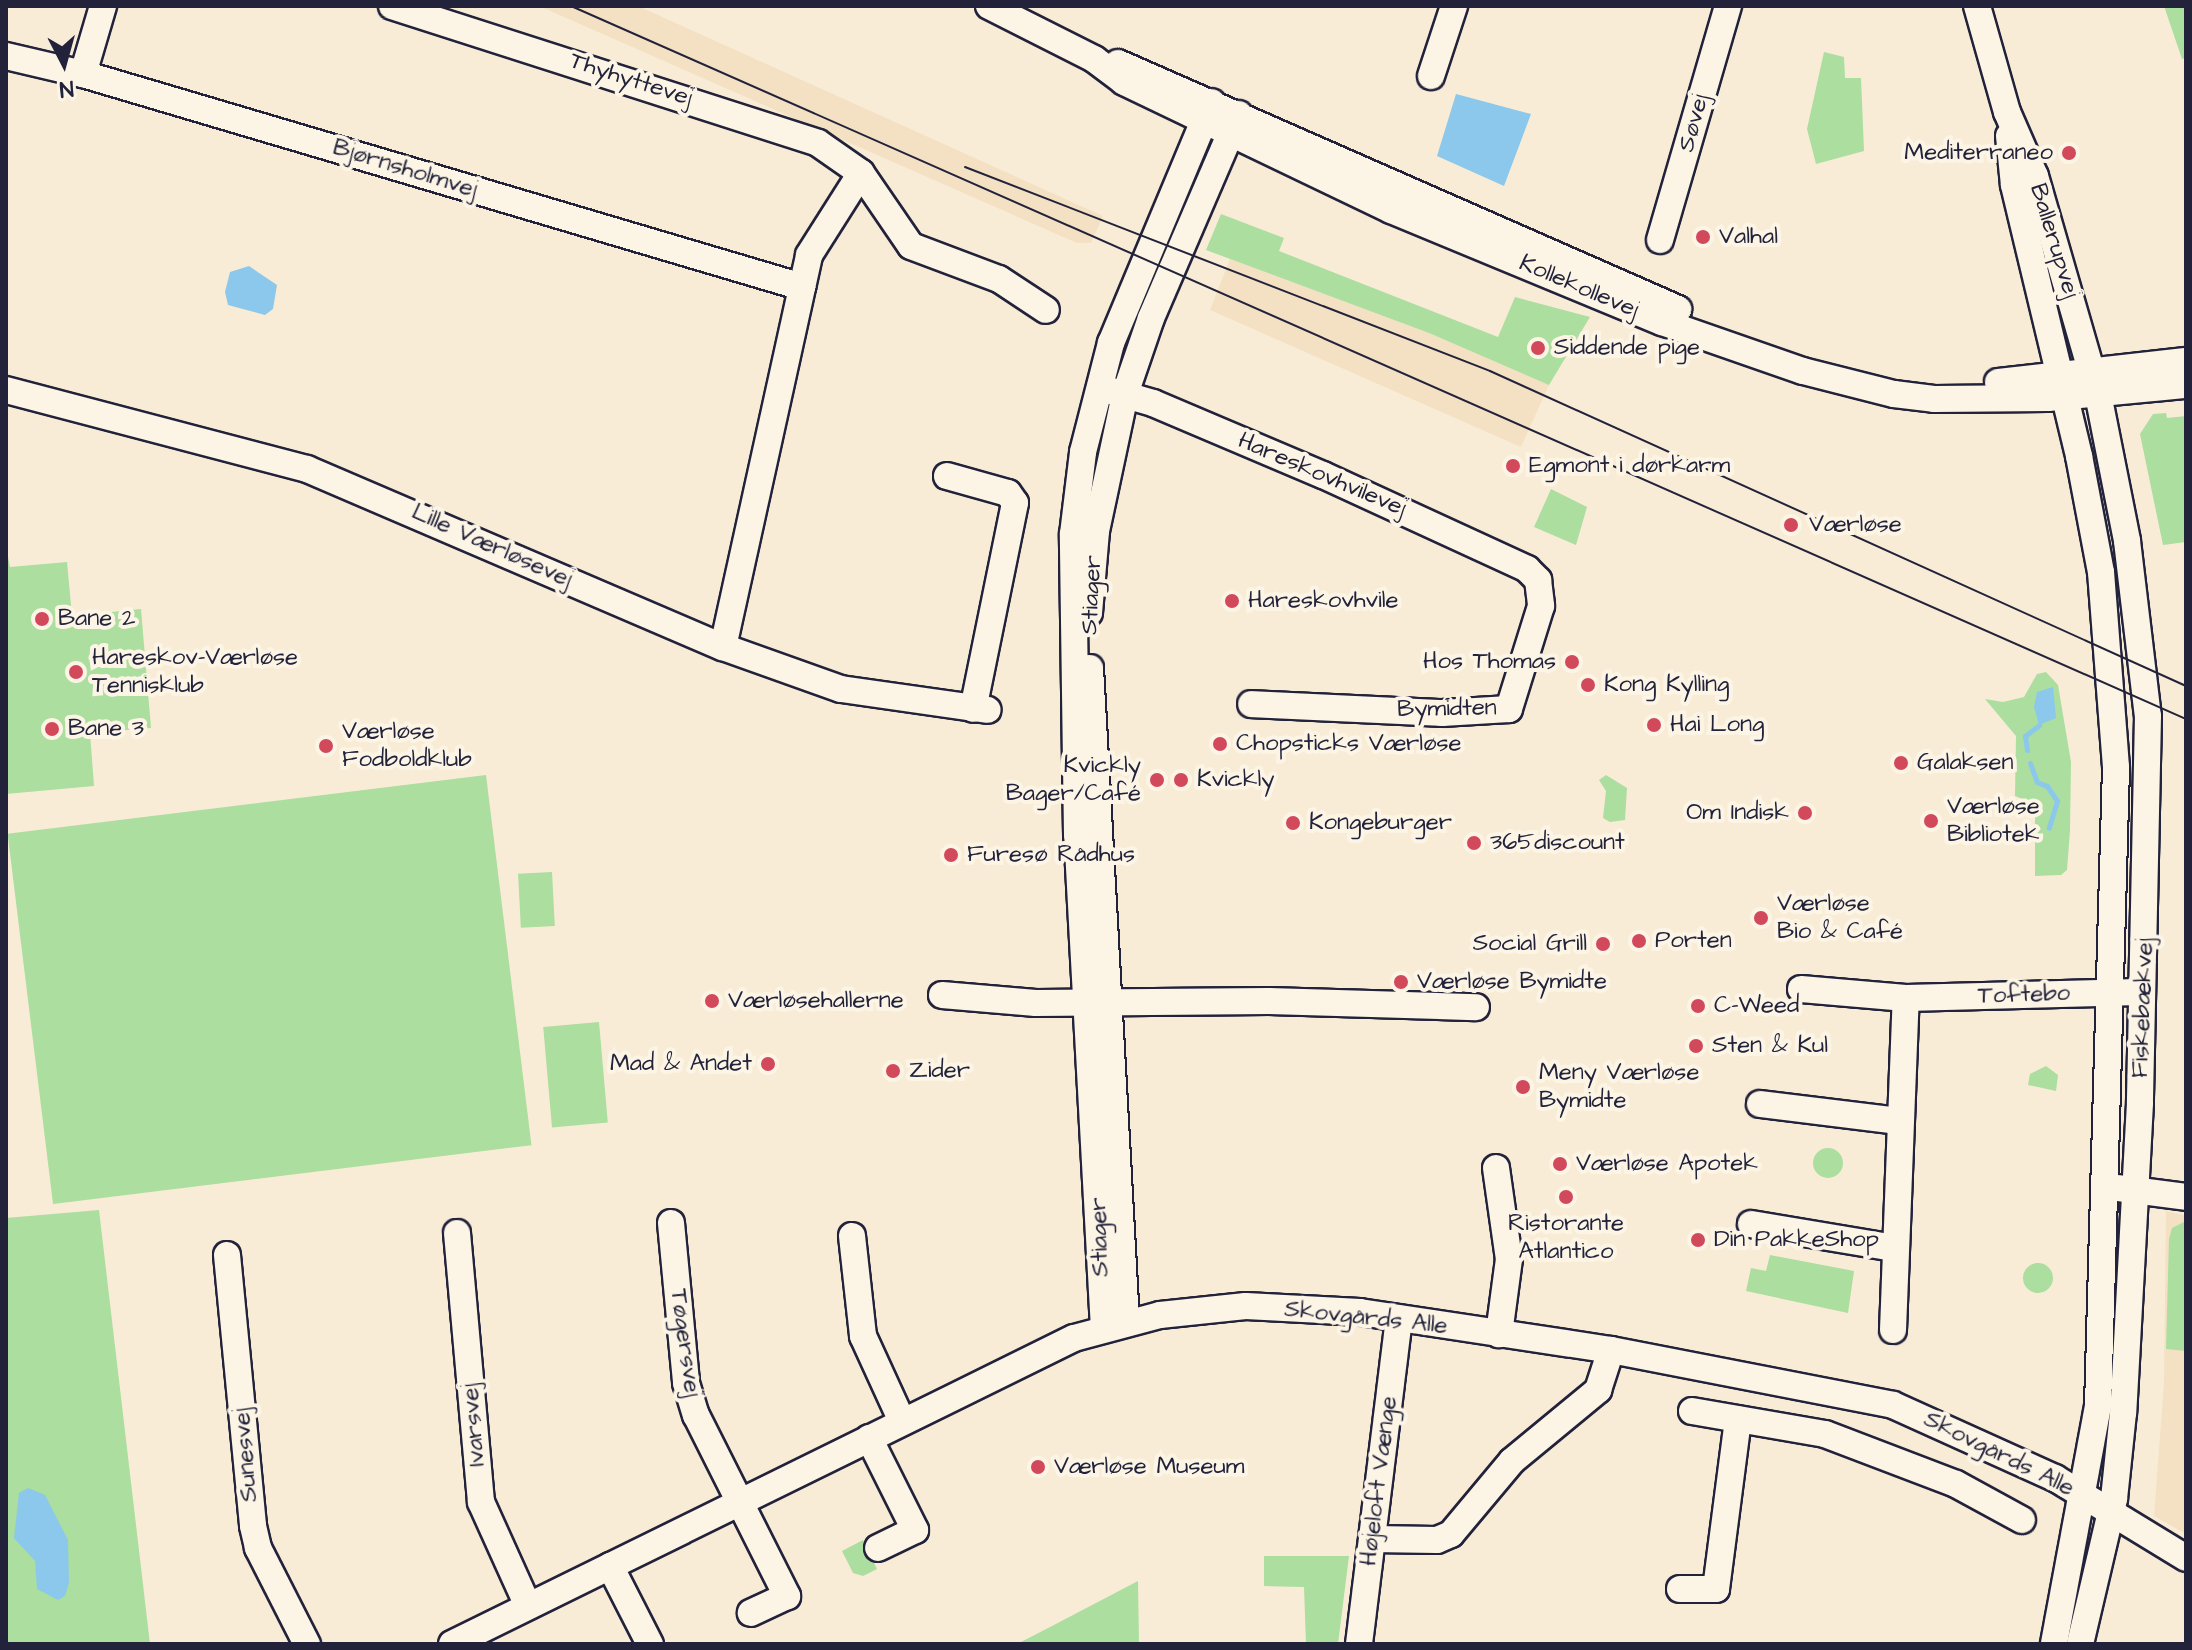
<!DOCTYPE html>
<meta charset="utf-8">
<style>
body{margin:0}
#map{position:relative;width:2192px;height:1650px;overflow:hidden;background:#f8ecd6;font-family:"Architects Daughter",sans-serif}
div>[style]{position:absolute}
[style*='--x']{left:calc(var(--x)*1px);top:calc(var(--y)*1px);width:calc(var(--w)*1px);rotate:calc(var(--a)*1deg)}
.built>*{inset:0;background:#f4e1c4}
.green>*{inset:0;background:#abde9f;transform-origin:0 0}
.round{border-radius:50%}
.water>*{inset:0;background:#8bc8eb}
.stream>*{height:5px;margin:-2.5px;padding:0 2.5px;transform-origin:2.5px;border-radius:2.5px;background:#8bc8eb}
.roads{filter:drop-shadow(2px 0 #22223b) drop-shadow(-2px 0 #22223b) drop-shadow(0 2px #22223b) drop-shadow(0 -2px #22223b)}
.minor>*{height:26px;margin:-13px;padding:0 13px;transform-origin:13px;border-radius:13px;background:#fcf5e5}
.tram>*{height:2px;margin:-1px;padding:0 1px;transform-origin:1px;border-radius:1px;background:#22223b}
.dots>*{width:22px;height:22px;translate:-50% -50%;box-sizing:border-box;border:4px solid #fcf5e5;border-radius:50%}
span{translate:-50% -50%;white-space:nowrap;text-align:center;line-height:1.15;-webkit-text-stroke:8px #fcf5e5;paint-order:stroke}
.street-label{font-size:24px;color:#22223b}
.poi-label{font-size:24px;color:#22223b}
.right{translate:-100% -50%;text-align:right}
.left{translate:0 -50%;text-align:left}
.frame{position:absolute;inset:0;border:8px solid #22223b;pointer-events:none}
.north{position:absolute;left:24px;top:24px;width:80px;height:80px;-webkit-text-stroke:6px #fcf5e5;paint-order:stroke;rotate:174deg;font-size:22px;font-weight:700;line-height:32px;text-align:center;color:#22223b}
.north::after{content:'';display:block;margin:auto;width:28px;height:36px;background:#22223b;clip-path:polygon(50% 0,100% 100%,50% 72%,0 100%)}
</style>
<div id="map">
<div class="built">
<i style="clip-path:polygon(539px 6px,638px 6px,1103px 216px,1091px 243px,1077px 243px)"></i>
<i style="clip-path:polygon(1230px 259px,1429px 333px,1549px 385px,1521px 447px,1210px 310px)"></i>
<i style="clip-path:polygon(2166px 1211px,2186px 1216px,2186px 1534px,2154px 1516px,2164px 1382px)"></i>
</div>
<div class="green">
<i style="clip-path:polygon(2164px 6px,2186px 6px,2186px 58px,2182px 59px)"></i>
<i style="clip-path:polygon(1824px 52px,1844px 57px,1845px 78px,1861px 78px,1864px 151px,1816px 164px,1807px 129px)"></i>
<i style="clip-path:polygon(1221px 214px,1284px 238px,1279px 251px,1498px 337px,1515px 297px,1590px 317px,1549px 385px,1429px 333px,1206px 250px)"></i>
<i style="clip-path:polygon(2166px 413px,2167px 418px,2186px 416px,2186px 542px,2163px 545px,2140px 434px,2153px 414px)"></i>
<i style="clip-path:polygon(1551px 489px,1587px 507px,1576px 545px,1534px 527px)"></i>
<i style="clip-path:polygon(6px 546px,10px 567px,67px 562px,72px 616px,141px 609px,151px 728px,90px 733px,94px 786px,6px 794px)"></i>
<i style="clip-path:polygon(2046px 672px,2058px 685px,2071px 762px,2070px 830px,2067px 870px,2061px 875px,2035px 876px,2035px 804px,2015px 796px,2016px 736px,1985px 699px,2003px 702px,2024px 697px,2037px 674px)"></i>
<i style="left:486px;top:775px;width:373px;height:482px;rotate:83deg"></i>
<i style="clip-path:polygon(1606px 775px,1627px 788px,1625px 820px,1610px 822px,1603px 818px,1606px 791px,1599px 780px)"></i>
<i style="left:552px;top:872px;width:54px;height:34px;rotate:87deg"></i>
<i style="left:599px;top:1022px;width:101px;height:56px;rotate:85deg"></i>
<i style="clip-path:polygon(2046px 1066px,2058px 1075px,2056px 1091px,2028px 1085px,2030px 1074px)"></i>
<i class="round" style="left:1813px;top:1148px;width:30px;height:30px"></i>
<i style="clip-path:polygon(99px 1210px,150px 1644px,6px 1644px,6px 1218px)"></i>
<i style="clip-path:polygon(2186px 1221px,2186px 1351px,2166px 1349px,2169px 1239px,2172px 1228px)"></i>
<i style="clip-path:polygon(1770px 1255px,1854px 1271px,1848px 1313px,1746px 1291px,1751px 1268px,1766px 1271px)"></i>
<i class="round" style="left:2023px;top:1263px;width:30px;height:30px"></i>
<i style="clip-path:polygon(863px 1540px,877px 1569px,863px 1576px,853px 1573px,842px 1551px)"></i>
<i style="clip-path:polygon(1264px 1556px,1349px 1556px,1338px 1644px,1306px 1644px,1304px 1587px,1264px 1586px)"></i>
<i style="clip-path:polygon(1138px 1581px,1139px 1644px,1017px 1644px,1052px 1626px)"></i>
</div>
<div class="water">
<i style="clip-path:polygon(1456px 94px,1531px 114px,1504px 186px,1437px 156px)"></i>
<i style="clip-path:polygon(249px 266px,277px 285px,273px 309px,265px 315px,228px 305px,225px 292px,230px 272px)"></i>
<i style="clip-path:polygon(2053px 687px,2056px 718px,2039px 725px,2034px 707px,2037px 692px)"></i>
<i style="clip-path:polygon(28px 1488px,45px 1495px,68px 1540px,69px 1583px,65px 1596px,58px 1600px,37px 1589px,35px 1561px,14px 1538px,19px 1493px)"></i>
</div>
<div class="stream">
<i style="--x:2027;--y:750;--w:14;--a:-98"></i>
<i style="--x:2025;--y:736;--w:18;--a:-38"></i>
<i style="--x:2030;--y:763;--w:20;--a:70"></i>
<i style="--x:2037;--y:782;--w:11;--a:22"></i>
<i style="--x:2047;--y:786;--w:18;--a:56"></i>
<i style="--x:2057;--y:801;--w:28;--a:107"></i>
</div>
<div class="roads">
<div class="minor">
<i style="--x:392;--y:6;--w:447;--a:17.8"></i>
<i style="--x:818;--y:143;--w:52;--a:34.9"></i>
<i style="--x:861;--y:173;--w:88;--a:55.6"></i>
<i style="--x:911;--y:246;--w:94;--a:20.6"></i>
<i style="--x:999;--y:279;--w:56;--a:33.4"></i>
<i style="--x:989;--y:6;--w:118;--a:26.8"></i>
<i style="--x:1094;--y:59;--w:38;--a:37"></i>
<i style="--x:1124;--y:82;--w:296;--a:25.6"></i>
<i style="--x:1391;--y:210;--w:293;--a:22.5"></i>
<i style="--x:1662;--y:322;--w:149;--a:19.2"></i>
<i style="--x:1803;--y:371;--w:94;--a:14.2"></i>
<i style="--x:1894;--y:394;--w:40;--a:7.1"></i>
<i style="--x:1934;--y:399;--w:114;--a:-0.5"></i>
<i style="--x:2048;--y:398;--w:139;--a:-5.4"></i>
<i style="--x:1977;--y:6;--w:110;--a:74.2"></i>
<i style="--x:2007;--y:112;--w:70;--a:66.4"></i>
<i style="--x:2035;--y:176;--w:227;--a:73.9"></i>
<i style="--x:2098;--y:394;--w:150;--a:78.8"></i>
<i style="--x:2127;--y:541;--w:176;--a:83.2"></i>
<i style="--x:2148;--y:716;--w:387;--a:91.2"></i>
<i style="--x:2140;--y:1103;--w:310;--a:93.1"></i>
<i style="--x:2123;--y:1413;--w:86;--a:96"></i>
<i style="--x:2114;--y:1499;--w:149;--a:103.2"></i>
<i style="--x:6;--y:56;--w:79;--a:13.2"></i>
<i style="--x:83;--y:74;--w:750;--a:16.5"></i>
<i style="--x:1118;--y:63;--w:612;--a:23.72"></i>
<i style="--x:83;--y:74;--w:71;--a:-73.6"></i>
<i style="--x:1431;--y:76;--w:74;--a:-71.8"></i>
<i style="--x:2009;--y:136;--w:49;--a:84.2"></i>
<i style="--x:2014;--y:185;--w:279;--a:76.5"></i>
<i style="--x:2079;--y:456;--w:118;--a:79.3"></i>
<i style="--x:2101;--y:572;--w:196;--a:85.6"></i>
<i style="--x:2116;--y:767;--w:639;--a:91.61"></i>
<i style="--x:2098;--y:1406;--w:242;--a:100.5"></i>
<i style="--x:1660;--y:240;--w:244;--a:-73.8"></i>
<i style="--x:1998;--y:382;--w:189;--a:-6.4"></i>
<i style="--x:6;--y:390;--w:311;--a:14.7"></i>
<i style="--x:307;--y:469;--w:452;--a:23.2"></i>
<i style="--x:723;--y:647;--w:125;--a:19.6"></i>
<i style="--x:841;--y:689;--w:148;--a:8.1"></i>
<i style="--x:1108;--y:390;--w:47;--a:16.1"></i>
<i style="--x:1153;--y:403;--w:185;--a:23"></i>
<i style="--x:1323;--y:475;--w:225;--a:24.7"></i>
<i style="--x:1527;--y:569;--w:16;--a:45"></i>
<i style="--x:1538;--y:580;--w:26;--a:83"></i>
<i style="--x:1541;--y:606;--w:108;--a:107.3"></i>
<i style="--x:1509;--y:709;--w:67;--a:176.6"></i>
<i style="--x:1442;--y:713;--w:191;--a:-177.3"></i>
<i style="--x:947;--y:476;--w:63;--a:15.6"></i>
<i style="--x:1008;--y:493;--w:12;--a:55"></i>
<i style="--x:1015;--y:503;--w:210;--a:101.5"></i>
<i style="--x:1089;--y:613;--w:82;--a:-85.1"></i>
<i style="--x:1096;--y:531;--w:140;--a:-78"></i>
<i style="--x:1125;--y:394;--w:80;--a:-71.1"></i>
<i style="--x:1151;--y:318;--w:222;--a:-66.7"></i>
<i style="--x:723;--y:647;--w:401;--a:-77.6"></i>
<i style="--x:809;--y:255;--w:97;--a:-57.6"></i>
<i style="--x:1090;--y:668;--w:656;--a:86.85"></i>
<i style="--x:1801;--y:989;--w:105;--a:4.9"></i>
<i style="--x:1906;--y:998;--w:223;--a:-1.5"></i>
<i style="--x:942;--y:995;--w:94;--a:4.9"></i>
<i style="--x:1036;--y:1003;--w:233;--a:-0.5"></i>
<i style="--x:1269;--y:1001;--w:207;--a:1.7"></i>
<i style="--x:1760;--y:1104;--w:139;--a:7"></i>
<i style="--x:1496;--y:1168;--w:92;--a:81.9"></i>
<i style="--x:1509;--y:1259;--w:76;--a:97.6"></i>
<i style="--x:2118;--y:1188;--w:69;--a:7.5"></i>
<i style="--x:671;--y:1223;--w:161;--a:84.6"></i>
<i style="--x:686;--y:1383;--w:34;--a:73"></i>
<i style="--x:696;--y:1415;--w:203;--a:63.3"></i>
<i style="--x:787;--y:1596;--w:40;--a:155"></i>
<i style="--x:1751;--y:1224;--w:145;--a:9.5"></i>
<i style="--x:457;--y:1233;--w:270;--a:84.9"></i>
<i style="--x:481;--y:1502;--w:114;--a:65.7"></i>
<i style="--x:852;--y:1236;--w:101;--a:83.7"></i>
<i style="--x:863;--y:1336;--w:94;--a:65.4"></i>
<i style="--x:227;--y:1255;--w:272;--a:84.5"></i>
<i style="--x:253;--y:1526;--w:23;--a:77"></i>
<i style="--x:258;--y:1548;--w:108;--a:63"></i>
<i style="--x:1104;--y:1329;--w:495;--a:-93.1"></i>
<i style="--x:1077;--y:835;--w:301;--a:-90.8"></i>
<i style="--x:1073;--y:534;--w:83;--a:-83"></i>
<i style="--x:1083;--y:452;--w:113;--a:-75.6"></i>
<i style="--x:1111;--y:343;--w:261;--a:-67.3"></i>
<i style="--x:1893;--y:1330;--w:332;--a:-87.8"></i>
<i style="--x:1692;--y:1411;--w:135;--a:9.8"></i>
<i style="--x:1825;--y:1434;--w:140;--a:20.9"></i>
<i style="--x:1956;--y:1484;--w:75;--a:28.6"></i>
<i style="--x:869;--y:1438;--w:103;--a:63.4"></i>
<i style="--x:915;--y:1530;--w:41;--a:154.1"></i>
<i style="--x:1372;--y:1539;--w:65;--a:0.9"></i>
<i style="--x:1437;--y:1540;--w:15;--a:-23"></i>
<i style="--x:1451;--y:1534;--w:95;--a:-50.1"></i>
<i style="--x:1512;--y:1461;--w:112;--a:-39.5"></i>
<i style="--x:1598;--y:1390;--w:42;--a:-72"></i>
<i style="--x:610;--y:1566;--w:88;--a:62.9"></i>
<i style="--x:1680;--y:1589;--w:36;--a:0"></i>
<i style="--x:1716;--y:1589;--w:171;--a:-82.6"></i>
<i style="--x:452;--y:1644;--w:693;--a:-26.2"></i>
<i style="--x:1074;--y:1338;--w:89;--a:-15"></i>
<i style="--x:1160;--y:1315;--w:86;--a:-6"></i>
<i style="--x:1246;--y:1306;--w:114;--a:3"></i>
<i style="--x:1360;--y:1312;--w:254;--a:8.6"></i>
<i style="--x:1611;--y:1350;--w:287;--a:11"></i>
<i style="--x:1893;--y:1405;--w:178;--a:24.3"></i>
<i style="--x:2055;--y:1478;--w:153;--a:31.4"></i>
<i style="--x:1359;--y:1644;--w:328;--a:-83"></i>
</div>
</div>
<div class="tram">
<i style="--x:571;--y:6;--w:1765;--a:23.82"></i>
<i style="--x:965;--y:167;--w:563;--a:21.23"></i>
<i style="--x:1490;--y:371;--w:764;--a:24.35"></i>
</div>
<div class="dots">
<i style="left:2069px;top:153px;background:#d1495b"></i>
<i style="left:1703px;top:237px;background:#d1495b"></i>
<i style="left:1538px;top:348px;background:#d1495b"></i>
<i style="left:1513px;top:466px;background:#d1495b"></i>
<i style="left:1791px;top:525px;background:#d1495b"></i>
<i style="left:1232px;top:601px;background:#d1495b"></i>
<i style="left:42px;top:619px;background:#d1495b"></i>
<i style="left:1572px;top:662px;background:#d1495b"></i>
<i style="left:76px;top:672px;background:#d1495b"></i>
<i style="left:1588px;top:685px;background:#d1495b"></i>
<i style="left:1654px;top:725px;background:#d1495b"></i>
<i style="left:52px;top:729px;background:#d1495b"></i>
<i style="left:1220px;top:744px;background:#d1495b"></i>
<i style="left:326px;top:746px;background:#d1495b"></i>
<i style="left:1901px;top:763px;background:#d1495b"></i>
<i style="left:1157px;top:780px;background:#d1495b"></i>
<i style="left:1181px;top:780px;background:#d1495b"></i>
<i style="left:1805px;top:813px;background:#d1495b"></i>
<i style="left:1931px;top:821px;background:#d1495b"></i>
<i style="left:1293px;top:823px;background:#d1495b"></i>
<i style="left:1474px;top:843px;background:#d1495b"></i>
<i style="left:951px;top:855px;background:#d1495b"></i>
<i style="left:1761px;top:918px;background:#d1495b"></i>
<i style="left:1639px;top:941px;background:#d1495b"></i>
<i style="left:1603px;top:944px;background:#d1495b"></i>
<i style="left:1401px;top:982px;background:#d1495b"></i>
<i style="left:712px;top:1001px;background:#d1495b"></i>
<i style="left:1698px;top:1006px;background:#d1495b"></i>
<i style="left:1696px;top:1046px;background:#d1495b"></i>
<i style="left:768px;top:1064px;background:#d1495b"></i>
<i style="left:893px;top:1071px;background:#d1495b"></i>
<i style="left:1523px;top:1087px;background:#d1495b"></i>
<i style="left:1560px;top:1164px;background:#d1495b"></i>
<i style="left:1566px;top:1197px;background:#d1495b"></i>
<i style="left:1698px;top:1240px;background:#d1495b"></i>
<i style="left:1038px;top:1467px;background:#d1495b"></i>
</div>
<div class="street-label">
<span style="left:631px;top:80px;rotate:18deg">Thyhyttevej</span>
<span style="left:1694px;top:123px;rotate:-74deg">Søvej</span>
<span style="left:405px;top:169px;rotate:17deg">Bjørnsholmvej</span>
<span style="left:2054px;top:241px;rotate:73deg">Ballerupvej</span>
<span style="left:1579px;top:287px;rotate:23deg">Kollekollevej</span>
<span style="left:1322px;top:475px;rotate:23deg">Hareskovhvilevej</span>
<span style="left:492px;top:546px;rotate:24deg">Lille Værløsevej</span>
<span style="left:1092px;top:595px;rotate:-87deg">Stiager</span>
<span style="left:1447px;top:709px;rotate:-1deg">Bymidten</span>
<span style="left:2024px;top:995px;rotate:-2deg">Toftebo</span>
<span style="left:2143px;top:1008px;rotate:-88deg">Fiskebækvej</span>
<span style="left:1100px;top:1237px;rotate:-92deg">Stiager</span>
<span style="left:1366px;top:1318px;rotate:6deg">Skovgårds Alle</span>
<span style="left:685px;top:1343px;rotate:82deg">Tøgersvej</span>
<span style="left:474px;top:1425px;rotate:-95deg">Ivarsvej</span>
<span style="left:1999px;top:1454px;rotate:26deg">Skovgårds Alle</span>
<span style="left:246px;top:1455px;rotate:-95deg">Sunesvej</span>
<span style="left:1379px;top:1481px;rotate:-83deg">Højeloft Vænge</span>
</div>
<div class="poi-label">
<span class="right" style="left:2053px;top:153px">Mediterraneo</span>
<span class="left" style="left:1719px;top:237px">Valhal</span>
<span class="left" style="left:1554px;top:348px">Siddende pige</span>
<span class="left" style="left:1529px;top:466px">Egmont i dørkarm</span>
<span class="left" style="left:1809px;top:525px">Værløse</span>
<span class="left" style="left:1248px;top:601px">Hareskovhvile</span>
<span class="left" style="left:58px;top:619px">Bane 2</span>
<span class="left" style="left:92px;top:672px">Hareskov-Værløse<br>Tennisklub</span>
<span class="right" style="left:1556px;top:662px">Hos Thomas</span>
<span class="left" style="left:1604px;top:685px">Kong Kylling</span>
<span class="left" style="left:1670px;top:725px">Hai Long</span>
<span class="left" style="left:68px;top:729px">Bane 3</span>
<span class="left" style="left:342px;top:746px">Værløse<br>Fodboldklub</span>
<span class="left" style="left:1236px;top:744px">Chopsticks Værløse</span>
<span class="left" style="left:1917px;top:763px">Galaksen</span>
<span class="right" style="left:1141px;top:780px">Kvickly<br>Bager/Café</span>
<span class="left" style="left:1197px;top:780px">Kvickly</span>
<span class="left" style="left:1947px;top:821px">Værløse<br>Bibliotek</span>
<span class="right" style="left:1789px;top:813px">Om Indisk</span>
<span class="left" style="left:1309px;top:823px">Kongeburger</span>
<span class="left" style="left:1490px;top:843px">365discount</span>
<span class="left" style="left:967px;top:855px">Furesø Rådhus</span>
<span class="left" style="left:1777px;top:918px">Værløse<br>Bio &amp; Café</span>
<span class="left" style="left:1655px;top:941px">Porten</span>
<span class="right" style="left:1587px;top:944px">Social Grill</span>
<span class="left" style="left:1417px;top:982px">Værløse Bymidte</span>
<span class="left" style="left:728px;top:1001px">Værløsehallerne</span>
<span class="left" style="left:1714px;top:1006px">C-Weed</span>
<span class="left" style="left:1712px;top:1046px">Sten &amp; Kul</span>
<span class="right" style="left:752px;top:1064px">Mad &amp; Andet</span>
<span class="left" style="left:909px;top:1071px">Zider</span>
<span class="left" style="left:1539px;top:1087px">Meny Værløse<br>Bymidte</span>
<span class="left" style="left:1576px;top:1164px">Værløse Apotek</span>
<span style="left:1566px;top:1238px">Ristorante<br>Atlantico</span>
<span class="left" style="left:1714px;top:1240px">Din PakkeShop</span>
<span class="left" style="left:1054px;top:1467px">Værløse Museum</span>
</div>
<div class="frame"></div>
<div class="north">N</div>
</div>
